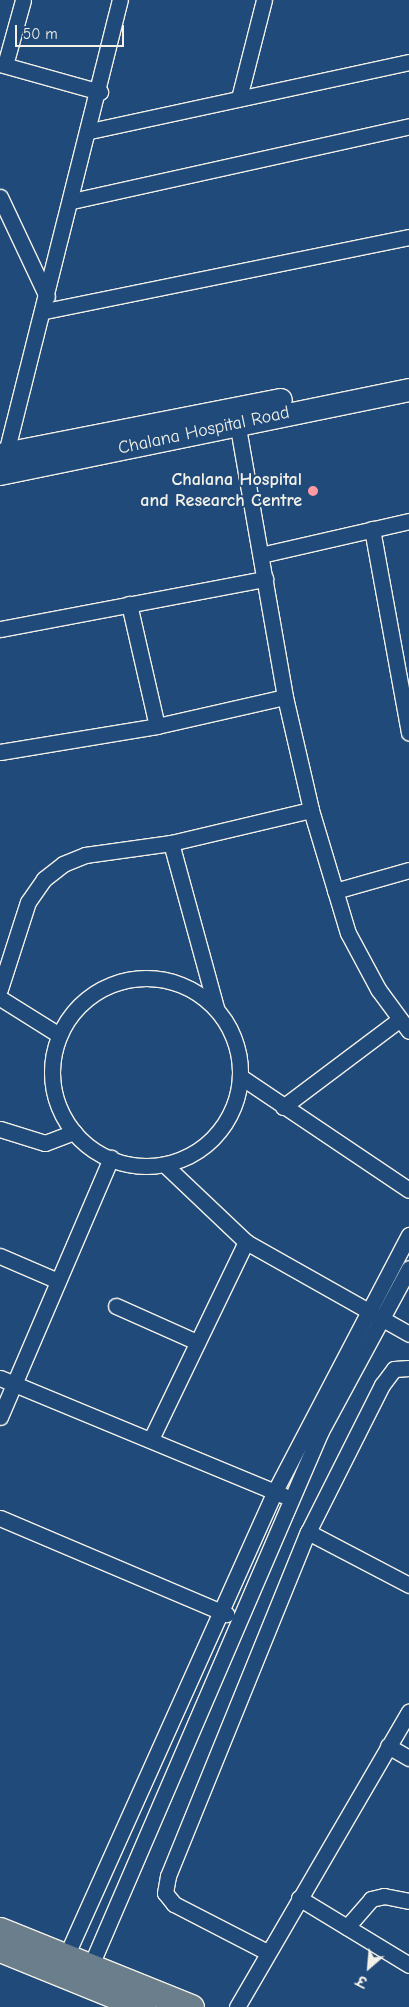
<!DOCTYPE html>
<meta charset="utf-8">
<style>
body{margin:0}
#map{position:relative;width:409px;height:2007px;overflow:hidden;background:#1f4a7a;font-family:"Comic Neue","Playpen Sans Deva",sans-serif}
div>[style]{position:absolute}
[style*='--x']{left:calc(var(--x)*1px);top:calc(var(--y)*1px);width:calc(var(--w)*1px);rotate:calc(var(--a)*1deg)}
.roads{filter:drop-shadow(1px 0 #f4f1e8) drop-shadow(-1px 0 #f4f1e8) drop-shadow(0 1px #f4f1e8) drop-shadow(0 -1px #f4f1e8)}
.street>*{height:15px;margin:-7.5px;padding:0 7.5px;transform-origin:7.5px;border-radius:7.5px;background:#1f4a7a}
.street>.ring{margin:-7.5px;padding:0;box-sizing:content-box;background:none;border:15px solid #1f4a7a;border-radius:50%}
.secondary>*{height:22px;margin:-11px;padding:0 11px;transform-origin:11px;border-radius:11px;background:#1f4a7a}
.primary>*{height:25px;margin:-12.5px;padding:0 12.5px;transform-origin:12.5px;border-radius:12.5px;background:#6b7e8b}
.dots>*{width:14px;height:14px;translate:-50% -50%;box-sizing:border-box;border:2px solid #1f4a7a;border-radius:50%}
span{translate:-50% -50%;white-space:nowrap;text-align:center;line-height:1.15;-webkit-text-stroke:4px #1f4a7a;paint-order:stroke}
.street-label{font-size:18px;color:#f4f1e8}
.poi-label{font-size:18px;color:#f4f1e8;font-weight:700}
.right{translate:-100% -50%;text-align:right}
.north{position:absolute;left:344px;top:1942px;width:50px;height:50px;-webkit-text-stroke:4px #1f4a7a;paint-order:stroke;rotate:207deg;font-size:14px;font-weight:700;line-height:20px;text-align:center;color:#f4f1e8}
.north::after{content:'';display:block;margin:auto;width:18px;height:22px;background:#f4f1e8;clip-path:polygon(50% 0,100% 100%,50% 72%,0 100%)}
.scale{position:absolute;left:15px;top:25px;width:109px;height:22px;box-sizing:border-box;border:2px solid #f4f1e8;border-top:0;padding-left:6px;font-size:15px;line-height:18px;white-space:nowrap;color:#f4f1e8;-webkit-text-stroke:4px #1f4a7a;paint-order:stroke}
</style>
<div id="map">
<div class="roads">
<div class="street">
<i style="--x:0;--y:64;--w:104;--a:15.6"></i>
<i style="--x:5;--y:65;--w:67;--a:-74.5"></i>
<i style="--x:239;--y:98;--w:101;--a:-75.7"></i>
<i style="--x:90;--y:131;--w:326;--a:-12.2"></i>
<i style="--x:0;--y:197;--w:110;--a:64.8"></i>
<i style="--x:72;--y:201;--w:345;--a:-12.5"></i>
<i style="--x:45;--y:311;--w:371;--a:-11.5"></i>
<i style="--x:236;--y:416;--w:285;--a:80.1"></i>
<i style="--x:285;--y:697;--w:116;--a:77"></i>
<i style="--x:311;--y:810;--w:128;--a:73.3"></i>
<i style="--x:348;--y:933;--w:64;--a:61.8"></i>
<i style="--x:378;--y:989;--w:52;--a:53.6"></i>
<i style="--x:6;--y:453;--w:467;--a:-75.9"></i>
<i style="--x:372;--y:529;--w:207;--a:79.7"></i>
<i style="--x:261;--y:555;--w:152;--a:-12.9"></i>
<i style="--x:129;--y:604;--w:125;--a:77.1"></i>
<i style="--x:0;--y:629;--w:270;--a:-10.7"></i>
<i style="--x:0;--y:752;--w:159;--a:-9.4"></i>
<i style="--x:157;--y:726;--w:131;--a:-12.8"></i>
<i style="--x:171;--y:843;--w:171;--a:74.7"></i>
<i style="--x:335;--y:891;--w:77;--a:-15.8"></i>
<i class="ring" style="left:52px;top:978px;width:173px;height:173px"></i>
<i style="--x:0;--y:989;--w:91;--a:-72.2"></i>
<i style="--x:28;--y:902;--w:28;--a:-55"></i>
<i style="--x:44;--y:879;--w:24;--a:-38"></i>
<i style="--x:63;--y:864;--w:24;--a:-22"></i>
<i style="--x:85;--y:855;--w:87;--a:-7.9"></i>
<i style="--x:171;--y:843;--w:144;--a:-13.3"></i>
<i style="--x:0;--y:998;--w:70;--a:32.1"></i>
<i style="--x:241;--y:1077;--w:202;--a:33.9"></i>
<i style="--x:283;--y:1107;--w:146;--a:-36.9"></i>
<i style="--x:0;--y:1129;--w:47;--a:17.3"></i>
<i style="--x:45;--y:1143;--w:31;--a:-21"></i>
<i style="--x:165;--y:1165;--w:112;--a:43.5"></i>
<i style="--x:246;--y:1242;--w:187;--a:29.4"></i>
<i style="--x:0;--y:1256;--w:63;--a:23.3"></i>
<i style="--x:116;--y:1306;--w:89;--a:24"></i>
<i style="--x:0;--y:1378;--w:306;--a:22.5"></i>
<i style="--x:0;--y:1417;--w:282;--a:-66.8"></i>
<i style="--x:151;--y:1439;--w:219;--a:-64.3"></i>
<i style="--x:0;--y:1518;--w:246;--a:23"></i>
<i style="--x:308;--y:1532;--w:114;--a:27.7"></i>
<i style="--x:388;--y:1746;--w:24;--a:30"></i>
<i style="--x:299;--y:1898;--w:129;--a:31.3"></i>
<i style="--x:347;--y:1927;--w:37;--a:-49"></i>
<i style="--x:371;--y:1899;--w:13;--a:-13"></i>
<i style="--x:384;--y:1896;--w:25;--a:11"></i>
<i style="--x:267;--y:1952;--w:105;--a:-152.7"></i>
<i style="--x:174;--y:1904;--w:14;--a:-129"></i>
<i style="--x:165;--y:1893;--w:17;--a:-80"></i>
<i style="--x:168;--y:1876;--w:371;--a:-67.9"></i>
<i style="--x:308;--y:1532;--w:165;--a:-63.3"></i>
<i style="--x:382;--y:1385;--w:20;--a:-53"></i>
<i style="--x:394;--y:1369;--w:15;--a:-4"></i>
<i style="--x:63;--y:1963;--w:517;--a:-65.81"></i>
<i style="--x:275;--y:1491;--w:289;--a:-62.4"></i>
<i style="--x:88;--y:1972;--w:589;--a:-66.7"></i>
<i style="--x:321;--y:1431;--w:185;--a:-61.6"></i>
<i style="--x:237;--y:2007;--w:342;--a:-59.8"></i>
</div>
<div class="secondary">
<i style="--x:0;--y:455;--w:286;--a:-11.1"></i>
<i style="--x:0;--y:474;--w:418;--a:-11.6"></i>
</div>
<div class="primary">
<i style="--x:0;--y:1930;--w:206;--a:22"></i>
<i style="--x:0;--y:1949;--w:154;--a:22.1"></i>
</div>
</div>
<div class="dots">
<i style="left:313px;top:491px;background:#ff9aa2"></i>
</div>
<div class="street-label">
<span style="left:204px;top:431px;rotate:-12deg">Chalana Hospital Road</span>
</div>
<div class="poi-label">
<span class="right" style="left:302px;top:491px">Chalana Hospital<br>and Research Centre</span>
</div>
<div class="north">उ</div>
<div class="scale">50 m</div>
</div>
